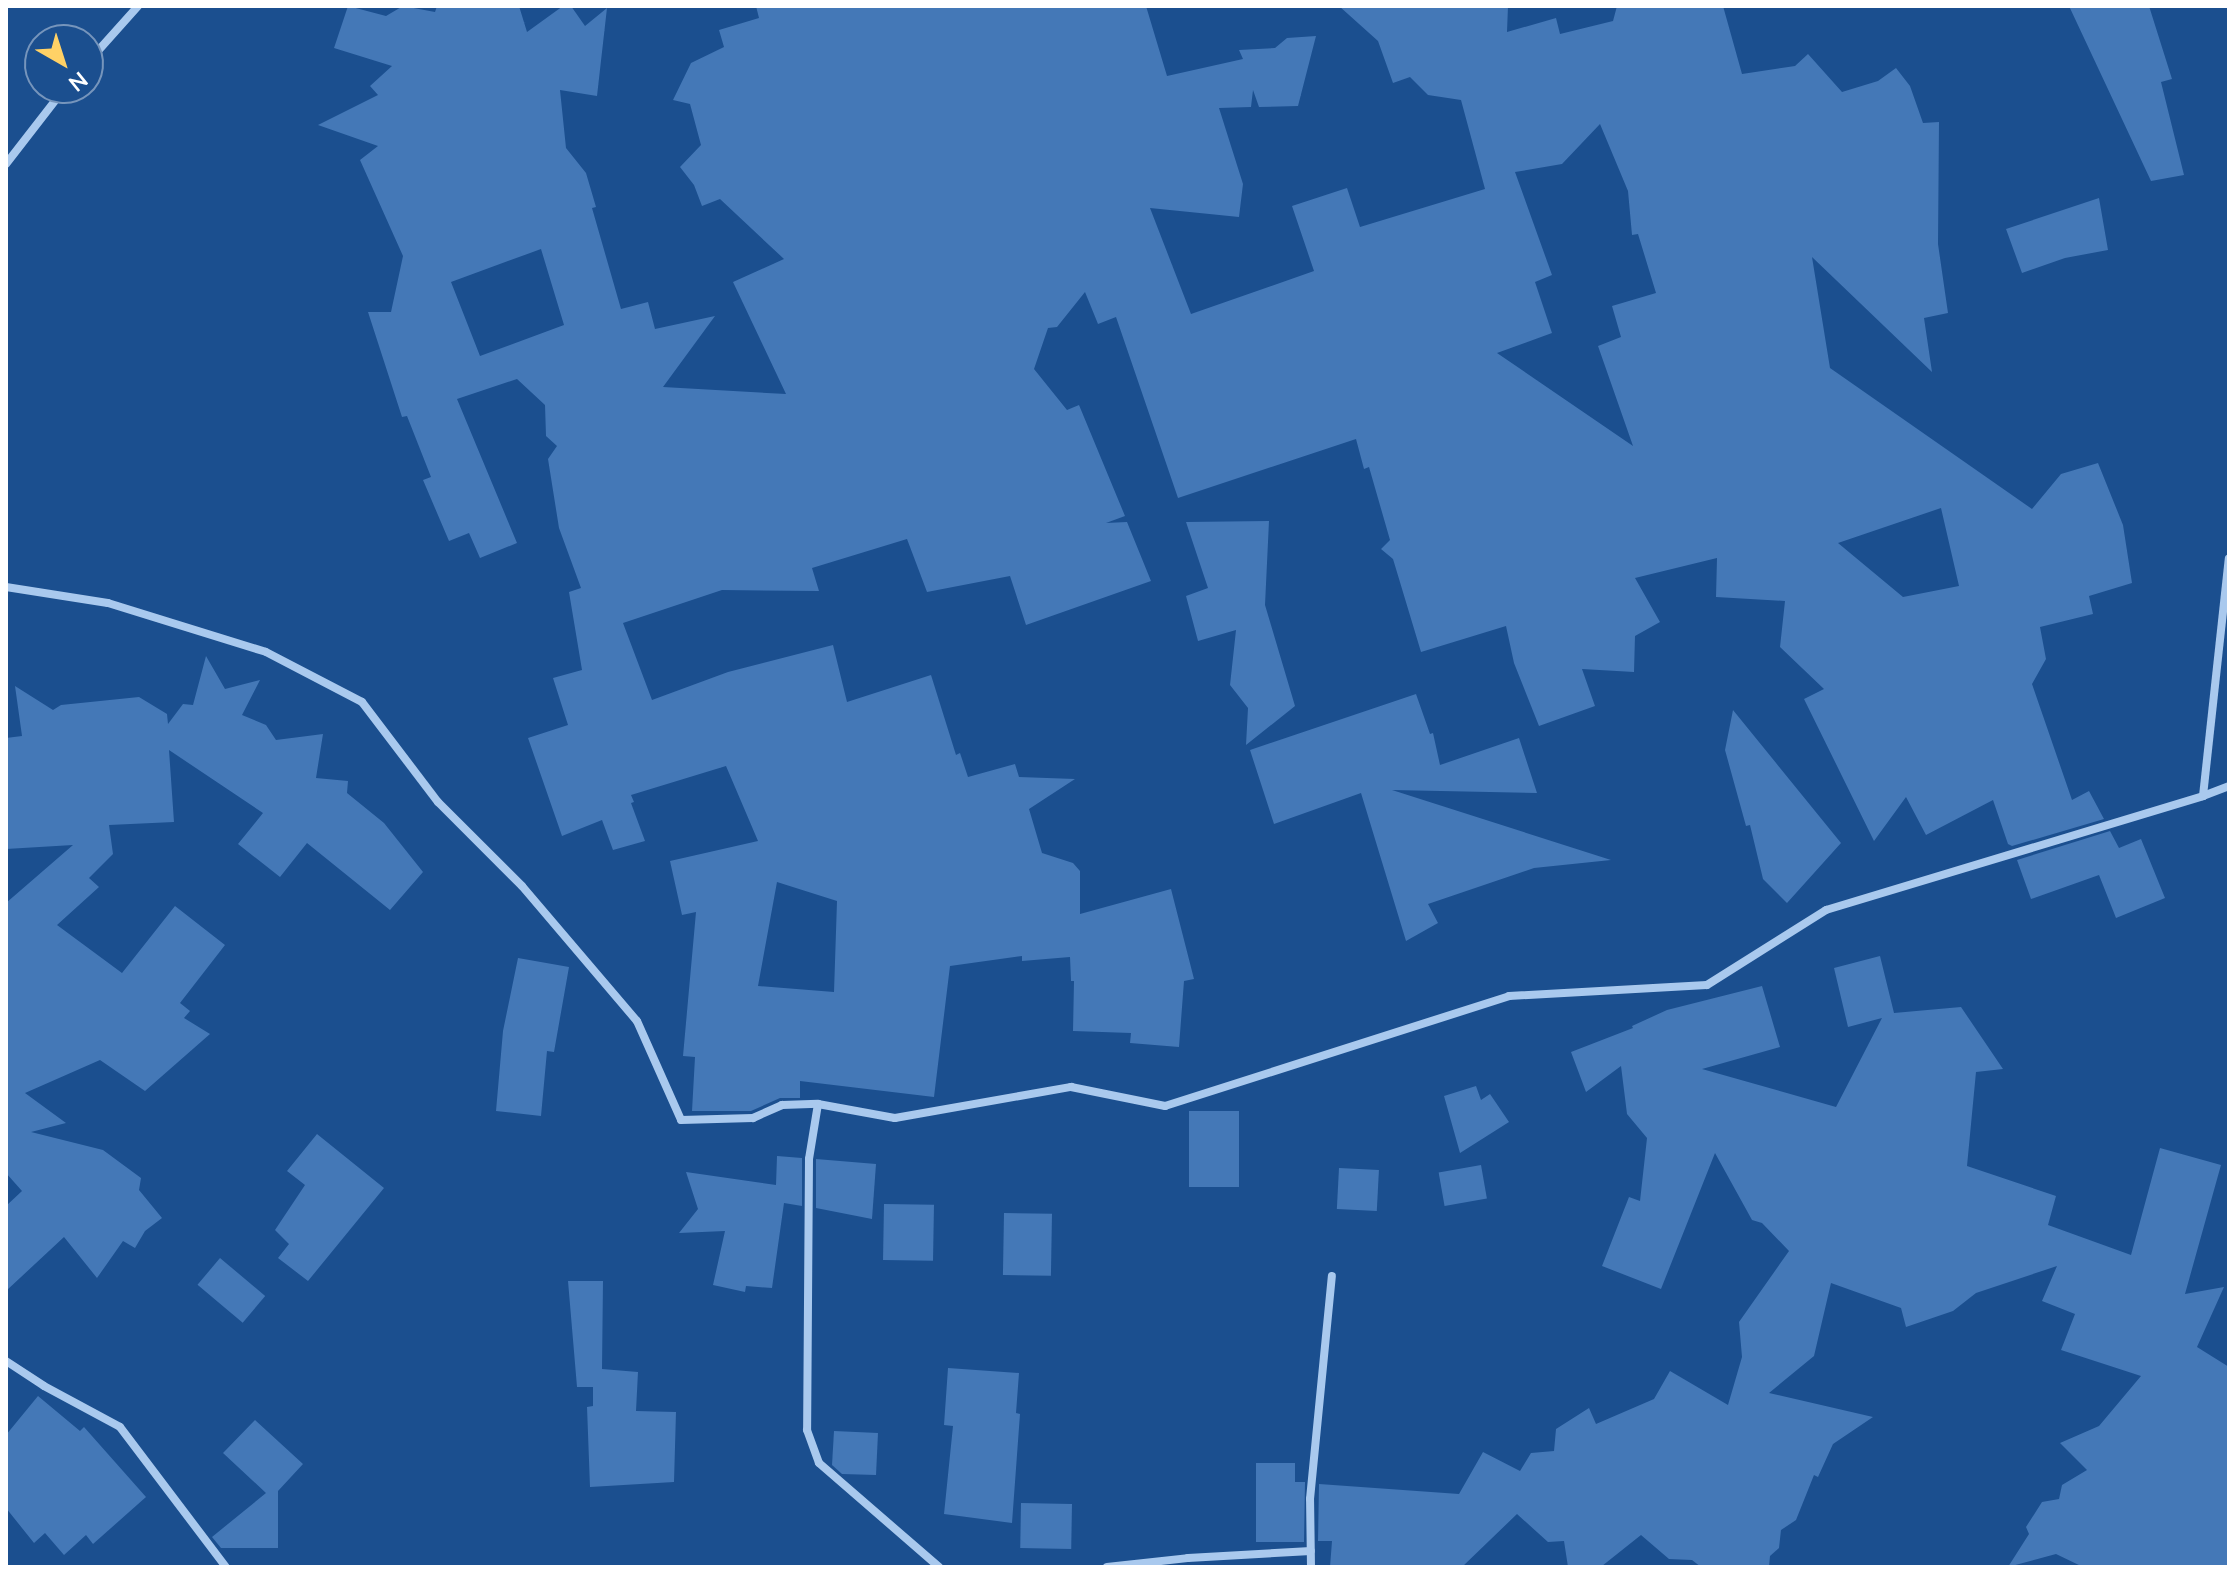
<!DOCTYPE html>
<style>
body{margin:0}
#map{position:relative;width:2235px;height:1573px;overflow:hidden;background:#1b4f8f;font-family:"Nunito Sans",sans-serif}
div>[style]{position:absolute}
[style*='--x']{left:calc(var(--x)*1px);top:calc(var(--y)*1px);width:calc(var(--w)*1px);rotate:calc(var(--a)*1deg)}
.building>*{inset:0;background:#4478b7;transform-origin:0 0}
.street>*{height:8px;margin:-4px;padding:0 4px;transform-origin:4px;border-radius:4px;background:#a9c9ee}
span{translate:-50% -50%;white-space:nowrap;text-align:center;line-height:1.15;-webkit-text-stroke:6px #1b4f8f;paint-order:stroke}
.frame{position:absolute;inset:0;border:8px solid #fff;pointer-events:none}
.north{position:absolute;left:24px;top:24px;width:80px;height:80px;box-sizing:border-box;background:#1b4f8f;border:2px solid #7695bc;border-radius:50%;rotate:141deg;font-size:22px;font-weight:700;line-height:32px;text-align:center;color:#fff}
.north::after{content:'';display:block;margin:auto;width:28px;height:36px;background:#ffd166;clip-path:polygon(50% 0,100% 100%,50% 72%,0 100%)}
</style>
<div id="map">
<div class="building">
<i style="clip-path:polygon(evenodd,348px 6px,386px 16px,403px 6px,435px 12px,437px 6px,519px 6px,527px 32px,563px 6px,571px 6px,585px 26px,607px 8px,597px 96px,560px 90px,566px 148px,586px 173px,596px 207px,592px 208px,621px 309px,648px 302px,655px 329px,715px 316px,663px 387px,786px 394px,733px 282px,784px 259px,720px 199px,702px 206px,694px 185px,680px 167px,701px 145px,690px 104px,673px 100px,691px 63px,724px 47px,719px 30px,759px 18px,756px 6px,1146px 6px,1167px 76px,1243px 59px,1239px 50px,1275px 48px,1287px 38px,1316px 36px,1298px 106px,1259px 107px,1253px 90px,1251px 107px,1219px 108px,1243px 184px,1239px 217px,1150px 208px,1191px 314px,1314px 271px,1292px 206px,1347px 188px,1360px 227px,1485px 189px,1461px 100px,1428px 95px,1410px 77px,1393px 83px,1378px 41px,1339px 6px,1508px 6px,1507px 32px,1556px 18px,1560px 34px,1613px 21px,1617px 6px,1723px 6px,1742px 74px,1795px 66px,1808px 54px,1842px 92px,1878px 81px,1896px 68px,1910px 86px,1923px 123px,1939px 122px,1938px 244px,1948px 313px,1924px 318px,1932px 372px,1812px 257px,1830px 368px,2032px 509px,2061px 474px,2098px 463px,2123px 525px,2132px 583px,2089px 596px,2093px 614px,2040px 627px,2046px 659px,2032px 684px,2072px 800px,2089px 791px,2104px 819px,2012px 846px,2008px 844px,1993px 800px,1926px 835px,1906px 797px,1874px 841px,1804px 699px,1824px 689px,1780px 647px,1785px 601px,1716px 597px,1717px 558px,1635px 578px,1660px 622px,1635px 636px,1634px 672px,1582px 669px,1595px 706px,1539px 726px,1514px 663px,1506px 626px,1421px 652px,1393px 559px,1381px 549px,1390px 540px,1369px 467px,1364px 469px,1356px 439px,1178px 498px,1116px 317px,1098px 324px,1085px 292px,1057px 327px,1048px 328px,1034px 369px,1067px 410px,1079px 405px,1125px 516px,1106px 523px,1127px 522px,1151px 581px,1026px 625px,1010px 576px,927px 592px,907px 539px,812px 568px,819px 591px,722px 590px,623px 623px,652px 700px,728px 672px,833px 645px,847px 702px,931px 675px,956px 755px,960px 753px,968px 777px,1015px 764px,1019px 777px,1075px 779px,1029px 809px,1042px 853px,1073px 863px,1080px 871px,1080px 914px,1171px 889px,1194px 979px,1184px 981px,1179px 1047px,1130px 1043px,1131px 1033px,1073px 1031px,1074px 981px,1071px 981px,1070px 957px,1022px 961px,1022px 956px,950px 966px,934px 1097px,800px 1081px,800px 1098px,780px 1098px,751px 1111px,692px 1111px,695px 1057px,683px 1056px,696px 912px,682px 915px,670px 861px,758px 841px,726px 766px,631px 795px,634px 802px,631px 803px,645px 841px,613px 850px,602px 820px,562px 836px,528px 738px,568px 725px,553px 678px,582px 670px,569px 592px,581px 588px,559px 528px,548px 459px,557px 446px,546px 436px,545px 405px,517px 379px,457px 399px,517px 543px,480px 558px,469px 533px,449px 541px,423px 480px,431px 477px,407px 416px,402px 417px,368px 312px,391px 312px,403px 256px,360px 160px,378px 146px,318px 125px,378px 95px,370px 86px,392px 66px,334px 48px,348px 6px,1600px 124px,1628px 191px,1632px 235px,1638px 234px,1656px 293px,1612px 306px,1621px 337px,1598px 346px,1633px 446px,1497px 353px,1552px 333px,1535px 282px,1552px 275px,1515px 172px,1562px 164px,1600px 124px,348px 6px,541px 249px,564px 325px,480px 356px,451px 282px,541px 249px,348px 6px,1941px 508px,1959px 586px,1903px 597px,1838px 543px,1941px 508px,348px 6px,777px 882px,837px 901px,834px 992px,758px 986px,777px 882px)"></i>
<i style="clip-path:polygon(2069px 6px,2149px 6px,2172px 79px,2161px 82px,2184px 175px,2151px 181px)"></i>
<i style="clip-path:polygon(2099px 198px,2108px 250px,2065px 258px,2022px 273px,2006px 229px)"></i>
<i style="clip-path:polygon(1269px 521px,1265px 605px,1295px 706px,1246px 745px,1248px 708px,1230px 685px,1236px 630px,1198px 641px,1186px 596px,1208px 588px,1186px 522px)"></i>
<i style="clip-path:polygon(206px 656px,225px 689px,260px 680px,242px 715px,266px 725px,276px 740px,323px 734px,316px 778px,348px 781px,347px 793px,384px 823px,423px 872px,390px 910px,307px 843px,280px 877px,238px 844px,263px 813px,169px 750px,174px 822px,109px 825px,113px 854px,89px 878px,99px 887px,57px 925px,122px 973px,175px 906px,225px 945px,180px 1003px,190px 1011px,184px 1018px,210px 1034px,145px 1091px,100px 1060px,25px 1093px,66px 1123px,31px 1132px,103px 1150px,141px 1178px,139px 1190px,162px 1218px,145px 1231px,135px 1248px,123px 1241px,97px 1278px,64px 1237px,6px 1291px,6px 1206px,22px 1191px,6px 1173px,6px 903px,73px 845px,6px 849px,6px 738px,22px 736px,15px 686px,53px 710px,61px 705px,139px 697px,167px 714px,168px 724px,183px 704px,193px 705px)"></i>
<i style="clip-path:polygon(1416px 694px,1430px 734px,1433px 733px,1440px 765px,1519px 738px,1537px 793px,1392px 790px,1611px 860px,1534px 868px,1428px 904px,1438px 923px,1406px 941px,1361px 793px,1274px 824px,1250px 750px)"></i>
<i style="clip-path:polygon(1733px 710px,1841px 843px,1787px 903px,1763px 879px,1750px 825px,1746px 826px,1725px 750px)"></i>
<i style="clip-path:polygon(2110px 831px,2119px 848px,2141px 839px,2165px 898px,2116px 918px,2099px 875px,2031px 899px,2017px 860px)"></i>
<i style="clip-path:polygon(1880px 956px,1894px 1013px,1961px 1007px,2003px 1069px,1976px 1072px,1967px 1166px,2056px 1196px,2048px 1225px,2131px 1255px,2160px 1148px,2221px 1165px,2185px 1294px,2224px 1287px,2197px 1347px,2229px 1367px,2229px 1567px,2083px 1567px,2056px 1554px,2008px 1567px,2029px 1534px,2026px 1527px,2042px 1502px,2059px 1499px,2062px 1485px,2087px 1470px,2060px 1443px,2099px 1426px,2141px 1376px,2061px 1350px,2075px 1314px,2042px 1301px,2057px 1266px,1976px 1293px,1953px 1311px,1906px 1327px,1901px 1308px,1831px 1283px,1814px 1356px,1769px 1393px,1873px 1417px,1833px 1444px,1818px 1477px,1814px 1475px,1796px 1520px,1781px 1530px,1779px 1548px,1770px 1556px,1769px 1567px,1701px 1567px,1692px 1560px,1669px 1559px,1641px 1535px,1602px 1566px,1568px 1567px,1564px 1541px,1548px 1542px,1517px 1514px,1462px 1567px,1330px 1567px,1332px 1541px,1318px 1541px,1319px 1484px,1459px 1494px,1483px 1452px,1520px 1471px,1531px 1453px,1554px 1451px,1556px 1429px,1589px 1408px,1596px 1424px,1654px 1399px,1670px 1371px,1728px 1405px,1742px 1357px,1739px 1322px,1789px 1251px,1762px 1223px,1752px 1220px,1715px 1153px,1661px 1289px,1602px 1266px,1629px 1197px,1640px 1201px,1647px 1138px,1627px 1114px,1621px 1066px,1586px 1092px,1571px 1052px,1633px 1028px,1632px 1026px,1667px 1010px,1762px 986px,1780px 1047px,1702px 1069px,1836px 1107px,1882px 1018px,1848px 1027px,1834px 968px)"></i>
<i style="clip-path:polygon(518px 958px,569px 967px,554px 1052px,547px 1051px,541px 1116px,496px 1111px,503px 1031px)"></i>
<i style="clip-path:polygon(1476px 1086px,1481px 1100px,1490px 1094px,1509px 1122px,1460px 1153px,1444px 1096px)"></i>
<i style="left:1189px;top:1111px;width:50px;height:76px"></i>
<i style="clip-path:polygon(317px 1134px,384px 1188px,308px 1281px,278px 1258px,289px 1244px,275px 1230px,305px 1185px,287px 1171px)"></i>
<i style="clip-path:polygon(777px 1156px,802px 1158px,802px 1206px,784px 1203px,772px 1288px,746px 1286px,745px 1292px,713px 1285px,725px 1231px,679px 1233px,698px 1209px,686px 1172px,776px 1185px)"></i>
<i style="clip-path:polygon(816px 1159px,876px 1164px,872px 1219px,816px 1208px)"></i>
<i style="left:1481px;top:1165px;width:34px;height:43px;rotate:80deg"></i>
<i style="left:1339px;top:1168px;width:40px;height:41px;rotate:3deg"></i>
<i style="left:884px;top:1204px;width:50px;height:56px;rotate:1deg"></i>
<i style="left:1004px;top:1213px;width:48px;height:62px;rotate:1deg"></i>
<i style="left:220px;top:1258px;width:59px;height:35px;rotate:40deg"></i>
<i style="clip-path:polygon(568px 1281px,603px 1281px,602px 1369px,638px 1372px,636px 1411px,676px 1412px,674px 1482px,590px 1487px,587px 1407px,593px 1406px,593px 1387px,577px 1387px)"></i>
<i style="clip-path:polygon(948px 1368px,1019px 1373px,1016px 1413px,1020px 1414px,1012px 1523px,944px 1514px,953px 1426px,944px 1425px)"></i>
<i style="clip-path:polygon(38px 1396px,80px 1431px,84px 1427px,146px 1497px,93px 1544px,86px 1535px,64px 1555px,45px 1533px,34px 1543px,6px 1508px,6px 1435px)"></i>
<i style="clip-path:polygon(255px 1420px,303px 1464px,278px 1491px,278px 1548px,221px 1548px,212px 1537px,266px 1493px,223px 1453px)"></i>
<i style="clip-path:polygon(834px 1431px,878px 1433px,876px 1475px,842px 1474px,832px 1465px)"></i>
<i style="clip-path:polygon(1256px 1463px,1295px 1463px,1295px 1482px,1305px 1482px,1304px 1542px,1256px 1542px)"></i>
<i style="left:1021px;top:1503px;width:51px;height:45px;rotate:1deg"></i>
</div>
<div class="street">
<i style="--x:88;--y:62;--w:75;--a:-48.2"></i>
<i style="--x:6;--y:164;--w:96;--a:-52.2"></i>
<i style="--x:6;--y:587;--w:103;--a:8.9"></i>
<i style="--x:108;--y:603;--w:165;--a:17.2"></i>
<i style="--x:266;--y:652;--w:108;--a:27.5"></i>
<i style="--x:362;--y:702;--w:126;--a:52.8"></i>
<i style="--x:438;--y:802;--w:119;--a:45"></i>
<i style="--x:522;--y:886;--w:177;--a:49.6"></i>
<i style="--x:637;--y:1021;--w:108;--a:66"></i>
<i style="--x:681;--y:1120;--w:72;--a:-1.6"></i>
<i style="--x:753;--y:1118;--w:32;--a:-24"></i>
<i style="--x:782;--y:1105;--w:36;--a:-2"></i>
<i style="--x:818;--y:1104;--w:78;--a:10.3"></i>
<i style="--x:895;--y:1118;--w:179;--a:-10"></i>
<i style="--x:1071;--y:1087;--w:96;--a:11.4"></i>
<i style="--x:1165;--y:1106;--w:361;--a:-17.7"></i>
<i style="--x:1509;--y:996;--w:198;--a:-3.2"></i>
<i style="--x:1707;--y:985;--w:141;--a:-32.2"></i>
<i style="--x:1826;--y:910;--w:394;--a:-16.8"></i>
<i style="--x:2203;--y:796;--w:239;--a:-83.8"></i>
<i style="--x:2203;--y:796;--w:28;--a:-21"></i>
<i style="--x:818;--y:1104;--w:56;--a:99.3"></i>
<i style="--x:809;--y:1159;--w:271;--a:90.4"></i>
<i style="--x:807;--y:1430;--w:35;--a:70"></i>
<i style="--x:819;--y:1463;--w:159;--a:40.9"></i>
<i style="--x:6;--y:1361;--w:45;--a:33.3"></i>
<i style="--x:44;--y:1386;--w:86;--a:28.3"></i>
<i style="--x:120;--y:1427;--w:176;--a:52.9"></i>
<i style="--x:1107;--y:1567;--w:81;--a:-6.3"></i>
<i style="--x:1188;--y:1558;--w:123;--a:-3.3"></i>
<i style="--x:1311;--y:1567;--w:68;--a:-90.8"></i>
<i style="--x:1310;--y:1499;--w:224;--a:-84.4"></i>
</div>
<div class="frame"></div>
<div class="north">N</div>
</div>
